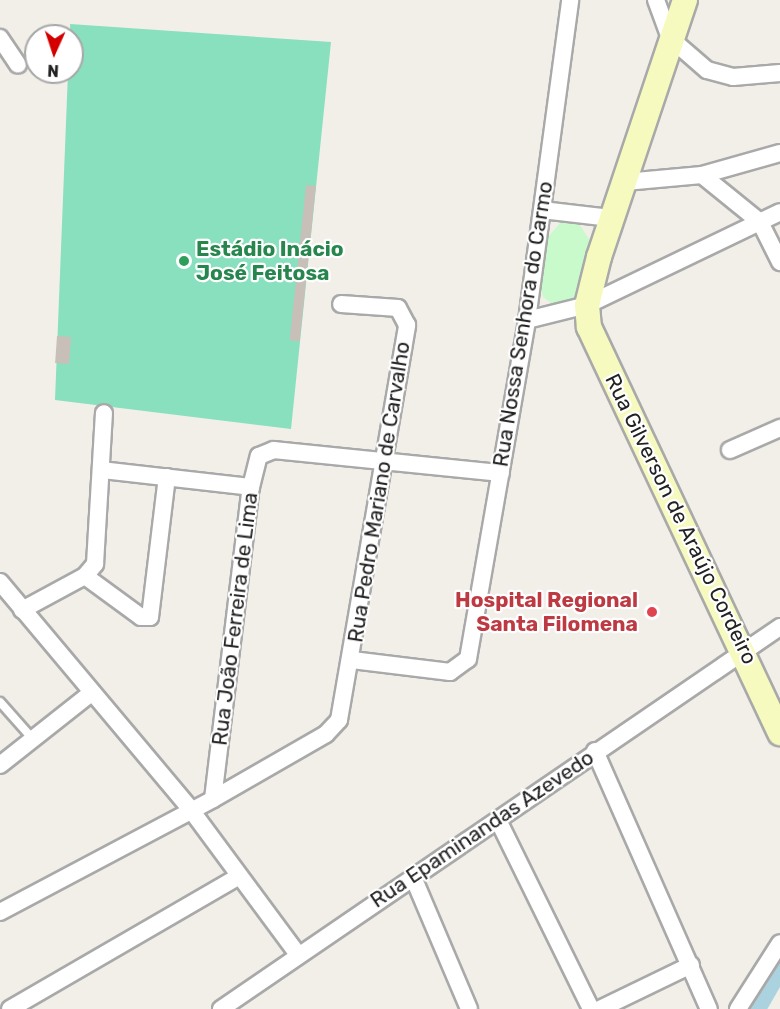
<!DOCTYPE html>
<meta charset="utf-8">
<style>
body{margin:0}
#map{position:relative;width:780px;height:1009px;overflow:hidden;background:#f2efe9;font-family:Rubik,sans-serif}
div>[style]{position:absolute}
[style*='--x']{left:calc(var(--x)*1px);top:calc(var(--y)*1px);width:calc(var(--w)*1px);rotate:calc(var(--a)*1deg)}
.park>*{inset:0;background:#c8facc}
.pitch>*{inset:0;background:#88e0be}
.canal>*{height:18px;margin:-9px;padding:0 9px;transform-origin:9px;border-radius:9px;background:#aad3df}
.building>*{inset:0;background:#c7bfb8;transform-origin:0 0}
.roads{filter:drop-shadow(2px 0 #a9a9a9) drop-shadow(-2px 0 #a9a9a9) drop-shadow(0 2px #a9a9a9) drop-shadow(0 -2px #a9a9a9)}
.service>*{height:8px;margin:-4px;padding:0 4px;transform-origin:4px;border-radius:4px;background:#fff}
.minor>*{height:16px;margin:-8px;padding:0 8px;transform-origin:8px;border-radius:8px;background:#fff}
.secondary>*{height:24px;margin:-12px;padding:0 12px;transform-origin:12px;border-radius:12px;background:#f7fabf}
.dots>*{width:16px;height:16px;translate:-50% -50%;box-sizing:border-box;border:3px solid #fff;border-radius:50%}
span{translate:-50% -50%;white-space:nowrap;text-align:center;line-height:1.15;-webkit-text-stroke:4.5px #fff;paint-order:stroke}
.leisure-label{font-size:21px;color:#27864d;font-weight:700}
.left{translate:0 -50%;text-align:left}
.street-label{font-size:21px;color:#222}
.health-label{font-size:21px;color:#be3a42;font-weight:700}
.right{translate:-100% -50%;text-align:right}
.north{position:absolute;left:24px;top:24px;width:60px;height:60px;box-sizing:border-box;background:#fff;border:2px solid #a7a7a7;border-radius:50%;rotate:183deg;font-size:16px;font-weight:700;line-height:24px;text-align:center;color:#222}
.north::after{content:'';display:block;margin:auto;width:21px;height:27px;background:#d40000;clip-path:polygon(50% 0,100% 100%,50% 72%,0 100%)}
</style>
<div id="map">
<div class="park">
<i style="clip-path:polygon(561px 222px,580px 225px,591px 242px,577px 300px,554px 305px,543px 297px,539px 279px,547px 238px)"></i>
</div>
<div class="pitch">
<i style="clip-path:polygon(70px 24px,331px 42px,291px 429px,55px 400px,68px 72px,72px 72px)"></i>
</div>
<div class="canal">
<i style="--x:757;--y:1009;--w:46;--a:-60.1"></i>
</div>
<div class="building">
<i style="left:306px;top:185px;width:10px;height:156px;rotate:6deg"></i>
<i style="left:57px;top:336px;width:14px;height:27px;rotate:4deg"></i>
</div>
<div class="roads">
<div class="service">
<i style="--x:0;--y:702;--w:48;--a:48.4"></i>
</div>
<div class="minor">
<i style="--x:656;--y:0;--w:40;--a:69.8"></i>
<i style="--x:670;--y:38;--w:49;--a:40.9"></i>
<i style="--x:707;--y:70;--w:27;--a:15"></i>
<i style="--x:733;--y:77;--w:47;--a:-4.9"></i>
<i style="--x:0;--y:38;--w:32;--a:56"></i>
<i style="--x:702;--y:175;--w:75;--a:39"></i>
<i style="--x:760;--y:222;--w:45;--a:63.4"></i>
<i style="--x:625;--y:182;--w:77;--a:-5.2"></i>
<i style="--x:702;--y:175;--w:81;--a:-15.8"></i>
<i style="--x:542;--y:210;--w:69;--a:6.6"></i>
<i style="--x:527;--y:320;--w:62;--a:-14"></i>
<i style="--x:587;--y:305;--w:214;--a:-25.7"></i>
<i style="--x:730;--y:450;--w:55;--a:-23.7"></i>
<i style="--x:102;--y:470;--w:150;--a:6.5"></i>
<i style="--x:85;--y:576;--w:69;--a:36.2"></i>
<i style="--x:141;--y:617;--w:9;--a:0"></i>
<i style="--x:150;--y:617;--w:141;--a:-83.1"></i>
<i style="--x:0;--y:582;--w:297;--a:50"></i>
<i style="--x:191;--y:810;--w:178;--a:53.5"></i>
<i style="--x:22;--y:610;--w:72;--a:-28.4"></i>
<i style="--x:85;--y:576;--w:16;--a:-50"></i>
<i style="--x:95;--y:564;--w:151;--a:-86.6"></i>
<i style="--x:352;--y:660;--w:99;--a:7"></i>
<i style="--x:450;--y:672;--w:22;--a:-36"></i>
<i style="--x:468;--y:659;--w:344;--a:-80.1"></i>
<i style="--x:527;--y:320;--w:323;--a:-82.3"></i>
<i style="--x:595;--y:751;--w:282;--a:66.2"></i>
<i style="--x:0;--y:765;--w:115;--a:-38.3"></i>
<i style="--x:213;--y:799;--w:314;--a:-83.1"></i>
<i style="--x:251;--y:487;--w:32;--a:-76"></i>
<i style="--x:259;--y:456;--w:16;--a:-22"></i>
<i style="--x:274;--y:450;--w:228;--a:5.8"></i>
<i style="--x:498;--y:820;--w:211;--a:63.8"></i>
<i style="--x:413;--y:877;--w:143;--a:67"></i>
<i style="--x:0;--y:912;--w:241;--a:-27.9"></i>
<i style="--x:213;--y:799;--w:130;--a:-29.9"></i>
<i style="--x:326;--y:734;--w:19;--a:-47"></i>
<i style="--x:339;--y:720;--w:401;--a:-80.2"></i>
<i style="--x:407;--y:325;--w:19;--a:-118"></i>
<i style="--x:398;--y:308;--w:57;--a:-176"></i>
<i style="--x:10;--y:1009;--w:263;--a:-30.1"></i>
<i style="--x:221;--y:1009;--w:677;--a:-34.35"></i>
<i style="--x:600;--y:1009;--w:101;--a:-25.8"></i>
<i style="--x:738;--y:1009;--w:78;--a:-57.5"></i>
</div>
<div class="secondary">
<i style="--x:685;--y:0;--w:271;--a:108.5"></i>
<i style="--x:599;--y:257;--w:49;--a:104"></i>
<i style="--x:587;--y:305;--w:22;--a:85"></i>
<i style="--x:589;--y:327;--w:449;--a:64.8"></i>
</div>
</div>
<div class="dots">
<i style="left:184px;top:261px;background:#2e9e5b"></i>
<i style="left:652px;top:612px;background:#e0444e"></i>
</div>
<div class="leisure-label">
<span class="left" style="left:196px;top:261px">Estádio Inácio<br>José Feitosa</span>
</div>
<div class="street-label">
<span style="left:523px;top:324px;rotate:-81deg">Rua Nossa Senhora do Carmo</span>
<span style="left:379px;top:492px;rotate:-81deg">Rua Pedro Mariano de Carvalho</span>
<span style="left:681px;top:519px;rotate:64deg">Rua Gilverson de Araújo Cordeiro</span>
<span style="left:235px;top:619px;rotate:-83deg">Rua João Ferreira de Lima</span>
<span style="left:482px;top:829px;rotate:-34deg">Rua Epaminandas Azevedo</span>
</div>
<div class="health-label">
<span class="right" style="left:638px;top:612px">Hospital Regional<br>Santa Filomena</span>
</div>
<div class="north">N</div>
</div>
